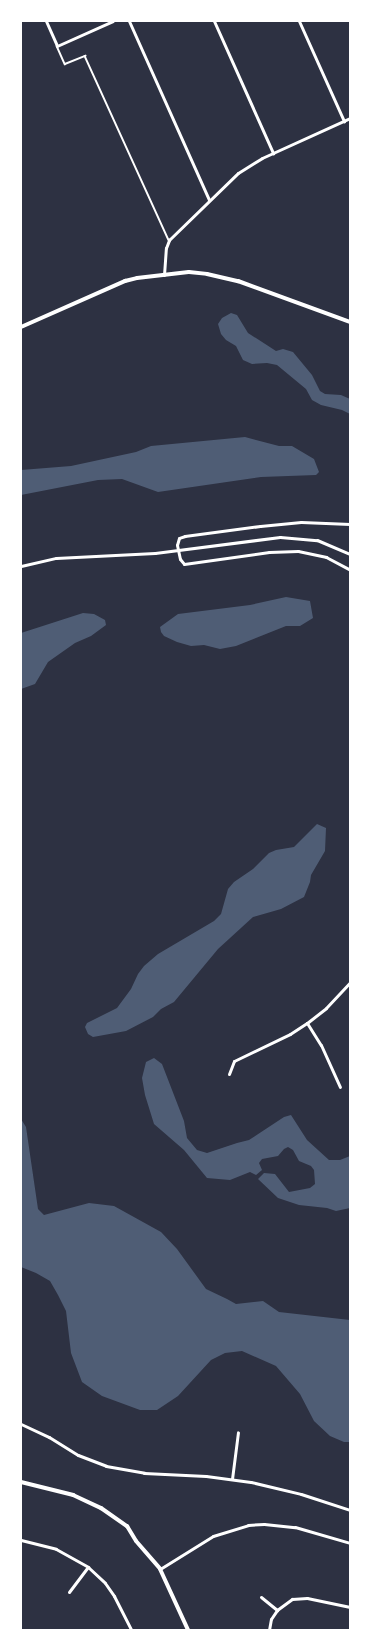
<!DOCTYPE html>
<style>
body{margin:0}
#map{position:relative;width:371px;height:1651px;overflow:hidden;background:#2d3142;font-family:"Nunito Sans",sans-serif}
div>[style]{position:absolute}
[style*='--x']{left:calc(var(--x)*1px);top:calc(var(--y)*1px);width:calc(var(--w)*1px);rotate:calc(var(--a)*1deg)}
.water>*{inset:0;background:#4f5d75}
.service>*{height:1.5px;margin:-0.75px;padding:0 0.75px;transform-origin:0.75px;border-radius:0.75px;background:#fff}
.minor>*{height:3px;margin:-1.5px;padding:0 1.5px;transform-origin:1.5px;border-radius:1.5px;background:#fff}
.tertiary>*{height:4px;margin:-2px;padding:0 2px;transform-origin:2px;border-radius:2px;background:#fff}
span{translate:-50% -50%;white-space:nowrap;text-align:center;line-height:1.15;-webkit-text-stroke:4px #fff;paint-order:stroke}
.frame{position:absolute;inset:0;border:22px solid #fff;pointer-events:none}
</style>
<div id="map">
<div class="water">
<i style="clip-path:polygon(231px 313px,237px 315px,248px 333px,276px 351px,283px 349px,293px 352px,312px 375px,320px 391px,325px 394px,341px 395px,350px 399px,350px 414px,342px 410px,321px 405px,312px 400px,306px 389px,277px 365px,267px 363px,252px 364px,243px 360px,236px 346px,226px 340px,221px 334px,218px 324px,222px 318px)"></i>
<i style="clip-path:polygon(245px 437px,279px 446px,292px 446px,314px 459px,319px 472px,316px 475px,261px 477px,158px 492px,122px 479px,98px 480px,21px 495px,21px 470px,71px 466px,136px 452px,151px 446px)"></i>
<i style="clip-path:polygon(286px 597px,310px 601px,313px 618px,300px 626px,286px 626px,236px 646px,220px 649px,204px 645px,191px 646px,177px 642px,164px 636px,161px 632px,160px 627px,178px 614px,250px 605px)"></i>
<i style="clip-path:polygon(83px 613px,94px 614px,105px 620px,106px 625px,91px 636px,75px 643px,48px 662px,35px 684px,21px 689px,21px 633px)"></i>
<i style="clip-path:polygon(317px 824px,326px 828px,325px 851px,311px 875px,310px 882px,304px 897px,281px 909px,253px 917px,218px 949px,174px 1002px,161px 1009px,153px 1017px,126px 1031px,93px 1037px,88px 1034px,85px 1027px,87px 1023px,117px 1008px,131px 989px,138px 974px,144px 966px,158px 954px,214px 921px,221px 914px,228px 889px,234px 882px,253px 869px,269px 853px,276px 850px,294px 847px)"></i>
<i style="clip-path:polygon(154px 1058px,162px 1064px,184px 1121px,187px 1138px,197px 1150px,207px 1153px,237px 1143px,249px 1140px,284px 1117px,291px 1115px,307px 1140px,329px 1160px,340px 1160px,350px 1156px,350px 1208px,336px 1211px,327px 1208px,299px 1205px,278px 1198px,258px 1179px,264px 1173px,275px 1174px,289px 1192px,310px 1188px,315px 1184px,314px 1170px,311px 1166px,299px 1161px,293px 1150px,288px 1147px,284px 1149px,278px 1156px,262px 1159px,259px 1163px,262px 1170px,256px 1175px,250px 1172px,230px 1180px,207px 1178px,184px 1150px,154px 1124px,145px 1095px,142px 1078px,146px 1062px)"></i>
<i style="clip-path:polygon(21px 1119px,26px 1127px,38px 1209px,44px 1215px,89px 1203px,114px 1206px,161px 1232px,177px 1249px,206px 1289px,227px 1299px,236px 1304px,263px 1301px,279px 1312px,350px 1320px,350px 1442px,344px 1442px,330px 1436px,314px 1421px,300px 1394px,276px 1366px,242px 1351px,225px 1353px,211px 1360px,178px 1396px,157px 1410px,140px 1410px,102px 1396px,82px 1382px,71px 1353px,66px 1311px,58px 1295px,50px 1281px,36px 1273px,21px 1267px)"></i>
</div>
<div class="service">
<i style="--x:57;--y:46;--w:20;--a:66"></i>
<i style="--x:65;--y:64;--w:22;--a:-22"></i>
<i style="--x:85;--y:56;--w:202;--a:65.5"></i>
</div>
<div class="minor">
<i style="--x:46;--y:21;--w:27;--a:66"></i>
<i style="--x:57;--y:46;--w:61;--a:-24.1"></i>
<i style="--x:129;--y:21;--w:196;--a:65.9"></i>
<i style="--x:214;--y:21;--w:145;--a:65.9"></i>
<i style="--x:299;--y:21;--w:110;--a:65.8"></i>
<i style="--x:164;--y:275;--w:27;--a:-86"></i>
<i style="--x:166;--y:248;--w:9;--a:-69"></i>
<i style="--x:169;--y:240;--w:96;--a:-44.2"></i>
<i style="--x:238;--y:173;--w:28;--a:-32"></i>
<i style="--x:262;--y:158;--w:97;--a:-24.4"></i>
<i style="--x:350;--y:524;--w:49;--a:-177.7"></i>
<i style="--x:301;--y:522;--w:41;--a:174.4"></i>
<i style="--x:260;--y:526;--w:76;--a:172.4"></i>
<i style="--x:185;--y:536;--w:6;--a:162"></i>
<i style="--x:179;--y:538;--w:7;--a:106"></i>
<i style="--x:177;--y:545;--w:14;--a:78"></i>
<i style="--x:180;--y:559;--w:6;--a:51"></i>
<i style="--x:184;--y:564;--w:86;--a:-8"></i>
<i style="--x:269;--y:552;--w:29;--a:-2"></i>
<i style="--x:298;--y:551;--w:29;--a:12"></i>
<i style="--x:326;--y:557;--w:27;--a:28"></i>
<i style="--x:21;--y:566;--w:36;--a:-13"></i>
<i style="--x:56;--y:558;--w:99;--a:-2.9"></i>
<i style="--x:155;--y:553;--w:126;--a:-7.3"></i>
<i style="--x:280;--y:537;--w:37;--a:5"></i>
<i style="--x:317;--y:540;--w:36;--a:23"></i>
<i style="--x:350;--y:703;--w:6;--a:90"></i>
<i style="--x:307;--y:1023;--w:26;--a:58"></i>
<i style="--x:321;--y:1045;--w:46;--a:65.7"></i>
<i style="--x:229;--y:1074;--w:14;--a:-69"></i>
<i style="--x:234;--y:1061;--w:62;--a:-25.7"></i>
<i style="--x:290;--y:1034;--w:20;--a:-33"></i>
<i style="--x:307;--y:1023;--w:24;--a:-38"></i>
<i style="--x:326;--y:1008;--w:35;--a:-47"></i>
<i style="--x:21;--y:1424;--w:31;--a:25"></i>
<i style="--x:49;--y:1437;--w:34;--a:32"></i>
<i style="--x:78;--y:1455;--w:30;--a:21"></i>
<i style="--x:106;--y:1466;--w:39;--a:10"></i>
<i style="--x:144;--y:1473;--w:62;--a:2.8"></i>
<i style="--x:206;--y:1476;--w:45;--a:7.6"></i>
<i style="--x:251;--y:1482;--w:51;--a:13.5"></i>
<i style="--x:301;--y:1494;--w:52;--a:18.1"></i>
<i style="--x:232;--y:1479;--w:47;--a:-82.7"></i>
<i style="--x:21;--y:1540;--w:36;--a:14"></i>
<i style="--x:56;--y:1549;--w:37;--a:29"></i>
<i style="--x:88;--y:1567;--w:23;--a:43"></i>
<i style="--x:105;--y:1583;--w:16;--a:55"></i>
<i style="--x:114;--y:1596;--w:38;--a:63"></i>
<i style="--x:160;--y:1569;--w:62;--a:-31.9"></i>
<i style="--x:213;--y:1536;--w:37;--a:-17"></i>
<i style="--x:248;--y:1525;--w:16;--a:-4"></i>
<i style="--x:264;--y:1524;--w:31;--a:6"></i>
<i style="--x:295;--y:1527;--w:57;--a:16.2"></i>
<i style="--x:69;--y:1592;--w:31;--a:-53"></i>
<i style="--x:261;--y:1597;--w:21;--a:39"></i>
<i style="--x:269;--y:1630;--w:11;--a:-80"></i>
<i style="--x:271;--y:1619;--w:11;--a:-56"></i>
<i style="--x:277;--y:1610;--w:19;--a:-36"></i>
<i style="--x:292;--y:1599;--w:15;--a:-4"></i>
<i style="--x:307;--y:1598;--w:44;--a:11.8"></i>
</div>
<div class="tertiary">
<i style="--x:21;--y:327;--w:114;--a:-23.9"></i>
<i style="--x:125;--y:281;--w:12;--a:-14"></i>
<i style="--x:137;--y:278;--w:52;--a:-6.6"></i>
<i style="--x:189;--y:272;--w:18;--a:6"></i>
<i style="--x:207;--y:274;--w:32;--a:13"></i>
<i style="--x:238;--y:281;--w:119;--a:20.1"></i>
<i style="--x:21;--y:1482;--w:54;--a:14"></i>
<i style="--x:73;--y:1495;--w:31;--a:25"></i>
<i style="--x:101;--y:1508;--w:32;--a:35"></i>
<i style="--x:127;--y:1526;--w:17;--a:59"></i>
<i style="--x:136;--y:1541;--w:37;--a:49"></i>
<i style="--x:160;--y:1569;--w:67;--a:65.3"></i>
</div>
<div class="frame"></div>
</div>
